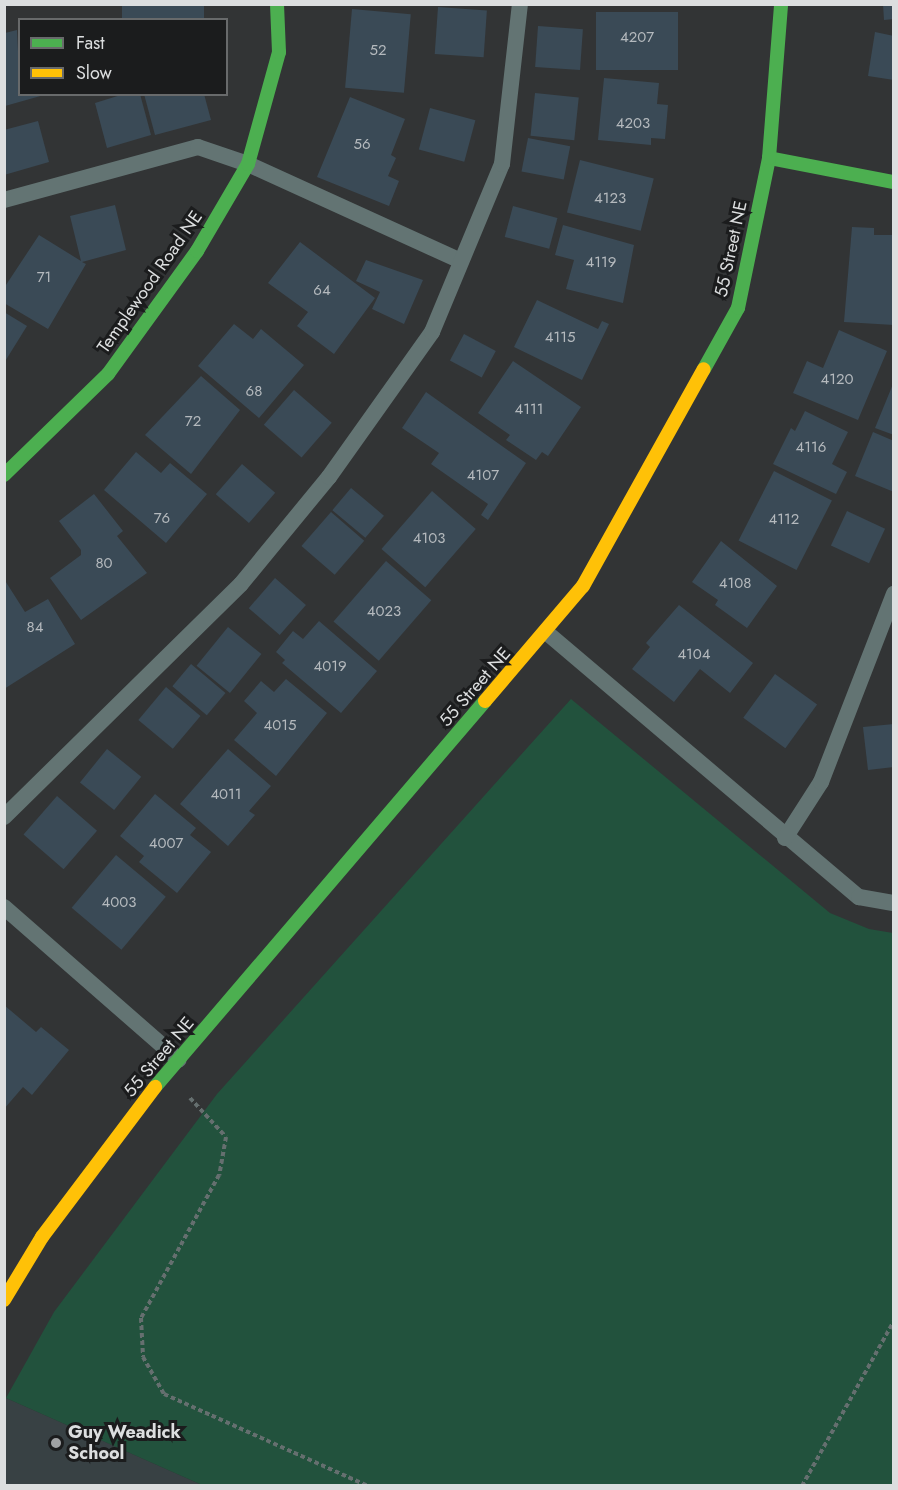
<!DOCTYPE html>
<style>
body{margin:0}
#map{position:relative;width:898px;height:1490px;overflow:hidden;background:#323435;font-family:Jost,sans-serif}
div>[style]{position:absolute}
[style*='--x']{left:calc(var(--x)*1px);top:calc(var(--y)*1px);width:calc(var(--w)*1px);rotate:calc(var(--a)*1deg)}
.built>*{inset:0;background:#384144}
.green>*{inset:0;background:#22523d}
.building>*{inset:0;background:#3a4a56;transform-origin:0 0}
.path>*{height:4px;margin-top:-2px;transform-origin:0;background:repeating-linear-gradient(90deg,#656f6f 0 4.5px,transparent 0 7.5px)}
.lane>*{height:16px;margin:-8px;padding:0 8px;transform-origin:8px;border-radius:8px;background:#637473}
.fast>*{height:14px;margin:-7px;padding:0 7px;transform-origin:7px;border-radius:7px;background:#4caf50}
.slow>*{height:14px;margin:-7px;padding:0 7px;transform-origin:7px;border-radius:7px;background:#ffc107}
.dots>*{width:16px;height:16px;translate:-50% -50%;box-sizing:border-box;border:3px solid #1b1c1d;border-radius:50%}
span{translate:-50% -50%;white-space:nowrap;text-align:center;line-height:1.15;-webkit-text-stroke:6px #1b1c1d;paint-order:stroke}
.number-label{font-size:15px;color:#b4b9bd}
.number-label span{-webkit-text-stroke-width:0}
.street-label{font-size:18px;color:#dcdedf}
.poi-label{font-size:18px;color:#dcdedf;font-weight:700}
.left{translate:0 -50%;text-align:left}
.frame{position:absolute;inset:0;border:6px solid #dcdedf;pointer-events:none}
.legend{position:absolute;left:18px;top:18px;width:210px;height:78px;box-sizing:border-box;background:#1b1c1d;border:2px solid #686a6b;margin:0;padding:8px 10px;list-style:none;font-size:18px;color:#dcdedf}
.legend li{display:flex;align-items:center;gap:12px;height:30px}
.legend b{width:30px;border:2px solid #686a6b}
</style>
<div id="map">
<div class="built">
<i style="clip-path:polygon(6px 1398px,202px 1485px,5px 1485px)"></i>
</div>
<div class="green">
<i style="clip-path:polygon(571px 699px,830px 913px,869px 929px,893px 933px,893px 1485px,202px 1485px,6px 1398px,54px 1312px,217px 1094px)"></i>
</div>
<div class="building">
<i style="left:122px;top:4px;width:82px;height:16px"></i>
<i style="clip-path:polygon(883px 4px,894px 4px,894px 19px,884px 20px)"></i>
<i style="left:438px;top:7px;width:49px;height:47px;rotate:4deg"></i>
<i style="left:352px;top:9px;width:59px;height:79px;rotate:5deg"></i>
<i style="left:596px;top:12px;width:82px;height:58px"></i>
<i style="left:538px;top:26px;width:45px;height:41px;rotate:4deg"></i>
<i style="clip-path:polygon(17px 30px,20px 94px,44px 95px,5px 106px,5px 33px)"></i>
<i style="clip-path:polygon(875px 32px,894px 36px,894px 80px,868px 76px)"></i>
<i style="clip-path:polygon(604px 78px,659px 83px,657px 104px,668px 105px,665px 139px,651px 138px,651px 145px,598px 140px)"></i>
<i style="left:535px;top:93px;width:44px;height:43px;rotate:6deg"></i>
<i style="clip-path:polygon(124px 94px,140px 94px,151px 135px,107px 148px,95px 103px)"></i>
<i style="clip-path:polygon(144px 94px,204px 94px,211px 120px,155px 135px)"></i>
<i style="clip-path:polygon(350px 97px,405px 119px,391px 155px,396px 158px,388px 176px,399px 181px,389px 206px,317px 177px)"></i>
<i style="left:430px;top:108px;width:47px;height:43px;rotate:15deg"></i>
<i style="clip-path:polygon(38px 121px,49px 162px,4px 175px,4px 130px)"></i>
<i style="left:528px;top:138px;width:43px;height:34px;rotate:11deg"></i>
<i style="left:580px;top:160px;width:76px;height:54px;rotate:14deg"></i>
<i style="clip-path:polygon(115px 205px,126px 250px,82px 262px,86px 264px,48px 329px,4px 303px,4px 288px,39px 235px,81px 261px,70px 216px)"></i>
<i style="left:513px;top:206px;width:46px;height:32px;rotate:15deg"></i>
<i style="clip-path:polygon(563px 225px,634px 245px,623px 303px,566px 289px,574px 260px,555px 255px)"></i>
<i style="clip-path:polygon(852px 227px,874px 228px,874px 235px,894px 235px,894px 325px,844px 322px)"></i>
<i style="clip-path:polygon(300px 242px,375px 298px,334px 354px,297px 326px,308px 312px,268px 283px)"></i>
<i style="clip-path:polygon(366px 260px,423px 280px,404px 324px,372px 309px,380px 292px,356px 281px)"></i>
<i style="clip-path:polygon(537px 300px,598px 329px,602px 321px,609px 324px,582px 380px,514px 347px)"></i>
<i style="clip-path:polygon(4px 312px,27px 326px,4px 363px)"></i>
<i style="clip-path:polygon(234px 324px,253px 339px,261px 329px,304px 365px,259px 418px,198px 366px)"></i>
<i style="clip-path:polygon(839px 330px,887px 351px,858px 420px,793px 393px,807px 361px,823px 368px)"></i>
<i style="left:464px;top:334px;width:36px;height:30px;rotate:28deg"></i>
<i style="clip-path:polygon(513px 361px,581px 407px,548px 456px,542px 452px,536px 460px,506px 440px,510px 435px,478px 413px)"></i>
<i style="clip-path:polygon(201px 376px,240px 410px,191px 474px,145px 435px)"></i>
<i style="clip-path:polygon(893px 384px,894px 384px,894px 435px,875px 428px)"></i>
<i style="left:294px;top:390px;width:50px;height:46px;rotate:41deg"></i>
<i style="clip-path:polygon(426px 392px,526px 463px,488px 520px,481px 515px,488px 504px,431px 464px,439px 453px,402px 428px)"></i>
<i style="clip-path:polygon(805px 411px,848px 432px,832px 464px,847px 472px,836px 494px,773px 464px,791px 428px,795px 431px)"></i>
<i style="clip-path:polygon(873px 432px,894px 441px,894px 492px,855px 476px)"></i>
<i style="clip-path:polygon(136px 452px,161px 473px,170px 463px,207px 494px,166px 543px,104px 490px)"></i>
<i style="left:242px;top:464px;width:44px;height:40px;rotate:41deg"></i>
<i style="left:774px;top:471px;width:65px;height:78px;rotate:27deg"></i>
<i style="left:351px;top:488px;width:43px;height:29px;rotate:40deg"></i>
<i style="left:432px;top:491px;width:58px;height:77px;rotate:41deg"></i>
<i style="clip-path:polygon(94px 494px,123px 531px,117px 536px,147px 573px,81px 620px,50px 578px,81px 555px,81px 550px,59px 521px)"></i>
<i style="left:847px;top:511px;width:42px;height:38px;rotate:25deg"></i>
<i style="left:331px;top:512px;width:44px;height:45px;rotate:41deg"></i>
<i style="clip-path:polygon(721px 541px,777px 586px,747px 628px,715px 605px,718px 600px,692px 582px)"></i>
<i style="left:386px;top:561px;width:60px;height:80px;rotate:41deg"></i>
<i style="left:275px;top:578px;width:41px;height:40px;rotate:41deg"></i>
<i style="clip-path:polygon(4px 579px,25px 612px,48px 599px,75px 644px,4px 689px)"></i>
<i style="clip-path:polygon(679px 605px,753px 663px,730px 693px,700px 669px,674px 702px,632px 669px,650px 647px,646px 643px)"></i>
<i style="clip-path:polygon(319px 621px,377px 671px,341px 713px,282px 663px,285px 660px,276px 652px,293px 631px,303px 639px)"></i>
<i style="left:228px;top:627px;width:43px;height:50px;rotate:39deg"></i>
<i style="left:191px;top:664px;width:45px;height:29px;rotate:40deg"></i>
<i style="left:775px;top:674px;width:52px;height:54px;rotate:36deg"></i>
<i style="clip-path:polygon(286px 679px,327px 713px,276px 776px,234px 740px,257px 713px,244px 701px,261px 681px,274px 692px)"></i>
<i style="left:166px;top:687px;width:45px;height:43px;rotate:40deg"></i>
<i style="clip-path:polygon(894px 724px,894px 767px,868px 770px,863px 727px)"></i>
<i style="left:107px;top:749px;width:44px;height:43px;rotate:39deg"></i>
<i style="clip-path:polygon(228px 749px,271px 786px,249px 811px,255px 815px,228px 846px,180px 804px)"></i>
<i style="clip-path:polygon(155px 794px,196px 828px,190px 835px,211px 852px,177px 893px,139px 862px,144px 856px,120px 836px)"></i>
<i style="left:57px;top:796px;width:53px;height:51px;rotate:41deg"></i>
<i style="left:116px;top:855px;width:65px;height:69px;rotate:40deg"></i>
<i style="clip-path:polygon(4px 1005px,36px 1032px,41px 1027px,69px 1050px,32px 1095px,23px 1087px,4px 1109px)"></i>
</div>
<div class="path">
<i style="--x:190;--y:1098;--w:53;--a:47.3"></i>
<i style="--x:226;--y:1137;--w:39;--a:100"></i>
<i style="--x:219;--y:1175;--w:163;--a:118.6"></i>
<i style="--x:141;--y:1318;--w:39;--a:87"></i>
<i style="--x:143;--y:1357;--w:43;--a:60.4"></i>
<i style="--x:164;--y:1394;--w:224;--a:24.3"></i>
<i style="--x:802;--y:1486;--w:189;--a:-60.9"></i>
</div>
<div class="lane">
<i style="--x:4;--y:200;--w:201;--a:-15.3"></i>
<i style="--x:198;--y:147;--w:53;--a:18.8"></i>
<i style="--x:248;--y:164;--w:234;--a:24.5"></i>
<i style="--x:546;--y:632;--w:410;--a:40.3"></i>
<i style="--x:859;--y:897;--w:36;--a:10"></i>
<i style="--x:4;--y:817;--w:332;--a:-44.5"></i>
<i style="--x:241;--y:584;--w:139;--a:-50.6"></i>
<i style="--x:329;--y:477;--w:178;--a:-54.6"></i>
<i style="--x:432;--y:332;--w:182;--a:-67.4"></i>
<i style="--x:502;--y:164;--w:161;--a:-83.6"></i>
<i style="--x:785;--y:838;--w:67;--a:-57.3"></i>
<i style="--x:821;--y:782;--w:202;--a:-68.8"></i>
<i style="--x:4;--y:907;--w:232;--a:41.2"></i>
</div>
<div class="fast">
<i style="--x:769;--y:158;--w:127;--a:10.9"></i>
<i style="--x:704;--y:369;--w:70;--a:-60.9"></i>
<i style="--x:738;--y:308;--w:153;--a:-78.3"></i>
<i style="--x:769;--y:158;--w:154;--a:-85.5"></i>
<i style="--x:4;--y:475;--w:145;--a:-44.2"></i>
<i style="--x:108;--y:374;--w:152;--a:-54.1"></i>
<i style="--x:197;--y:251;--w:101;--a:-59.6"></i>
<i style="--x:248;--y:164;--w:116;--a:-74.5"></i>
<i style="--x:279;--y:52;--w:48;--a:-92.4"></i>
<i style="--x:155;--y:1087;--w:508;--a:-49.47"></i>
</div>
<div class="slow">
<i style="--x:485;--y:701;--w:151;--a:-49.6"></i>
<i style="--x:583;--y:586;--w:248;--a:-60.9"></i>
<i style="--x:4;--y:1300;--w:74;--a:-58.9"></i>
<i style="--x:42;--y:1237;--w:188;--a:-53"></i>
</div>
<div class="dots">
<i style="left:56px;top:1443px;background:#a0a2a4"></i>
</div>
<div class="number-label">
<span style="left:637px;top:38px">4207</span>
<span style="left:378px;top:51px">52</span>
<span style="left:633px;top:124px">4203</span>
<span style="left:362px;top:145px">56</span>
<span style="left:610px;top:199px">4123</span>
<span style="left:601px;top:263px">4119</span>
<span style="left:44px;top:278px">71</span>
<span style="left:322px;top:291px">64</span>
<span style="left:560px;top:338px">4115</span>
<span style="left:837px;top:380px">4120</span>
<span style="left:254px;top:392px">68</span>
<span style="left:529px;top:410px">4111</span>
<span style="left:193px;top:422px">72</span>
<span style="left:811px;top:448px">4116</span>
<span style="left:483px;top:476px">4107</span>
<span style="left:162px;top:519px">76</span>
<span style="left:784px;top:520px">4112</span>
<span style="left:429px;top:539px">4103</span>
<span style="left:104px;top:564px">80</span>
<span style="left:735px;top:584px">4108</span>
<span style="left:384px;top:612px">4023</span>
<span style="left:35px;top:628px">84</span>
<span style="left:694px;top:655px">4104</span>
<span style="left:330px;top:667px">4019</span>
<span style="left:280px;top:726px">4015</span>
<span style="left:226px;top:795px">4011</span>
<span style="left:166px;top:844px">4007</span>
<span style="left:119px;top:903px">4003</span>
</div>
<div class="street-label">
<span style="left:731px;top:249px;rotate:-78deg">55 Street NE</span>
<span style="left:150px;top:282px;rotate:-55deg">Templewood Road NE</span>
<span style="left:475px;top:687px;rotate:-49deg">55 Street NE</span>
<span style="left:159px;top:1057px;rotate:-50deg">55 Street NE</span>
</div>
<div class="poi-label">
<span class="left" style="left:68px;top:1443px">Guy Weadick<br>School</span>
</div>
<div class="frame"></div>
<ul class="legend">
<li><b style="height:8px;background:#4caf50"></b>Fast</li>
<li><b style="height:8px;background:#ffc107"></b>Slow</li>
</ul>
</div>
